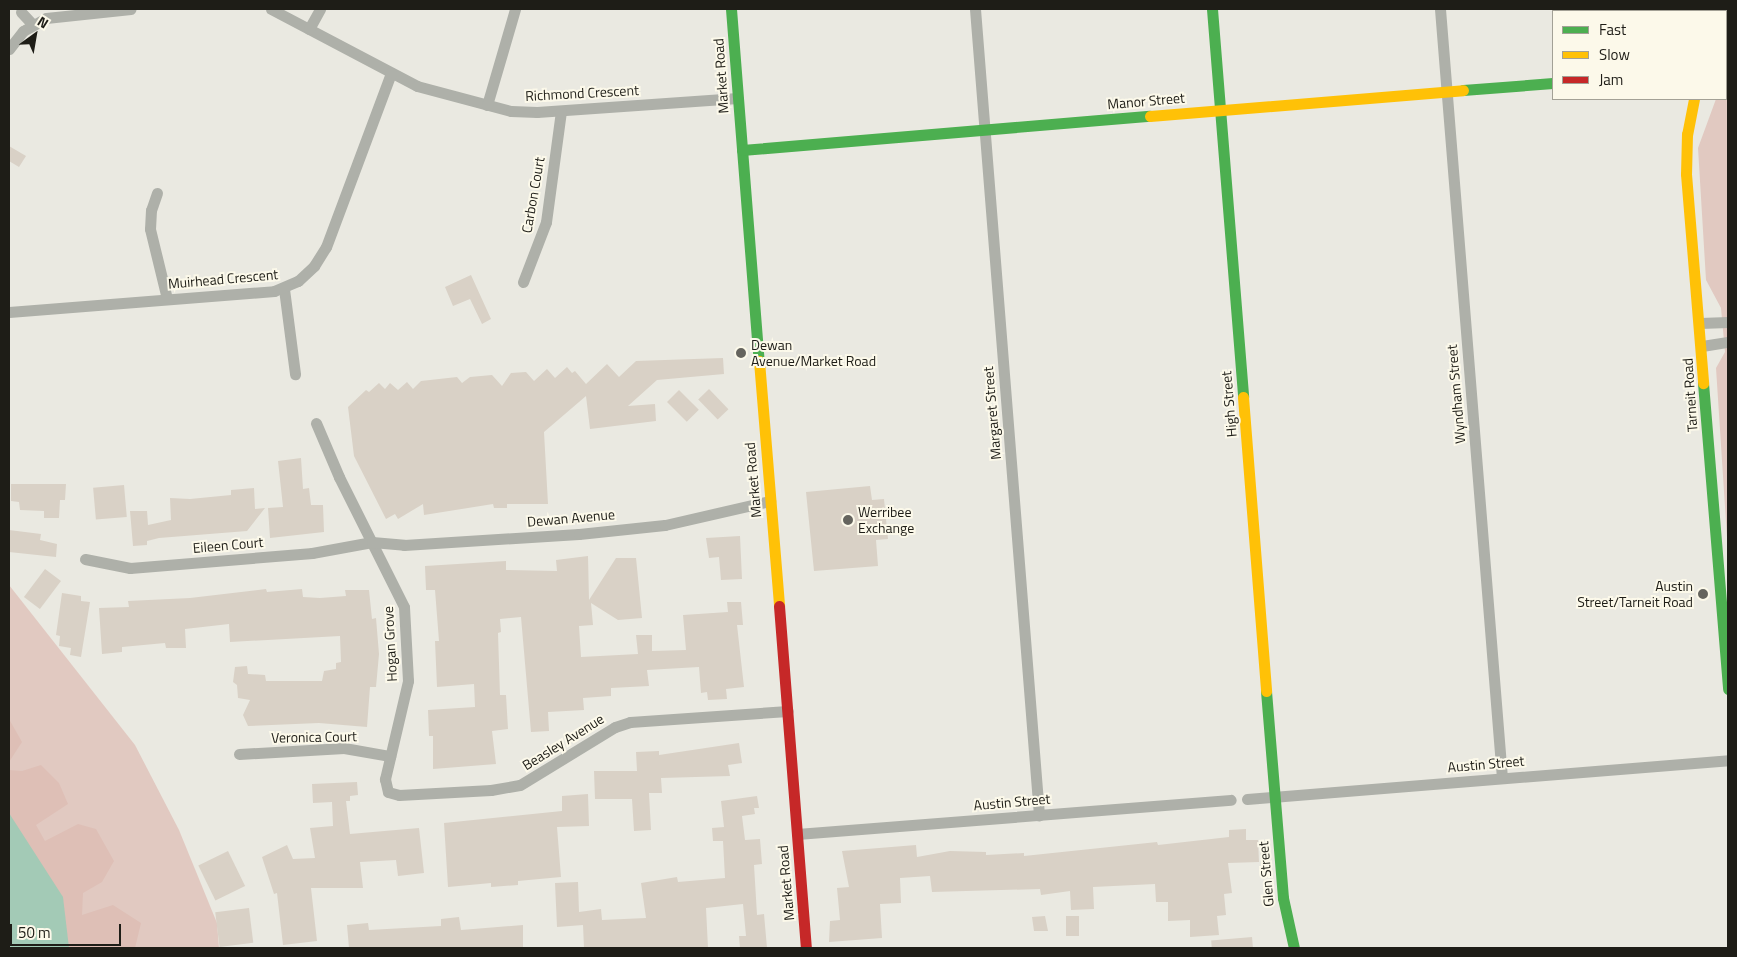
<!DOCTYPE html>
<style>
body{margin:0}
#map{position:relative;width:1737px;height:957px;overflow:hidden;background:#eae9e1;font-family:"Titillium Web",sans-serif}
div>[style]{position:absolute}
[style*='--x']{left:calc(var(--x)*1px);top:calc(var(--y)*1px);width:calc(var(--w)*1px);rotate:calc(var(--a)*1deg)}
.green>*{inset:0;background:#e1c9c1}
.forest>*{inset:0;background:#debfb6}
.water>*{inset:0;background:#a3cab6}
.building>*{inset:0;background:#d9d1c6;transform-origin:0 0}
.street>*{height:11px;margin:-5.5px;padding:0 5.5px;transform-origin:5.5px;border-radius:5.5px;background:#aeb0a9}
.fast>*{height:11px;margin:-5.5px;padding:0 5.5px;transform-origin:5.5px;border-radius:5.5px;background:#4caf50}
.slow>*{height:11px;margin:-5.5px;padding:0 5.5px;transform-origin:5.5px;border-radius:5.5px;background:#ffc107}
.jam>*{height:11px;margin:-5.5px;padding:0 5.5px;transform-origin:5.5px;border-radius:5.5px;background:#c62828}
.dots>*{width:14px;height:14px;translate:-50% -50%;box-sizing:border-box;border:2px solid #fcf9ea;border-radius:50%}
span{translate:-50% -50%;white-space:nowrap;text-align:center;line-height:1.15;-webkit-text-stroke:4px #fcf9ea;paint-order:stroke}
.street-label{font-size:14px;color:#1e1d17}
.poi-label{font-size:14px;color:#1e1d17}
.left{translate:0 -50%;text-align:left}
.right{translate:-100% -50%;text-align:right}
.frame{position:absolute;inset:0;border:10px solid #1e1d17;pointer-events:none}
.legend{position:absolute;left:1552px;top:10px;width:175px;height:90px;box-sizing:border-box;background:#fcf9ea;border:1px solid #a3a196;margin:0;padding:6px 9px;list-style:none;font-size:15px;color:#1e1d17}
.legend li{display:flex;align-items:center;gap:10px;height:25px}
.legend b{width:25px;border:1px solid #a3a196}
.north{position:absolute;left:10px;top:10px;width:50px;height:50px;-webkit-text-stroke:4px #fcf9ea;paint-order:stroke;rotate:32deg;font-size:14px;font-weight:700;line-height:20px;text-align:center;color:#1e1d17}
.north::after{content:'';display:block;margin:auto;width:18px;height:22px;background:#1e1d17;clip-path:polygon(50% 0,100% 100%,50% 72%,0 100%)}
.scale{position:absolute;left:10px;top:924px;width:111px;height:22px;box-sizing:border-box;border:2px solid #1e1d17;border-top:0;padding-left:6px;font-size:15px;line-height:18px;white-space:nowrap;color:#1e1d17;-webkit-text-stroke:4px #fcf9ea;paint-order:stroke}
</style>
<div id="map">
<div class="green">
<i style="clip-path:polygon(1728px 64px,1728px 553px,1716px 368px,1725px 352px,1721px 308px,1706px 280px,1698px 148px,1716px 99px,1726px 99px)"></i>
<i style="clip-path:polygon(9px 585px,135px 745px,179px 830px,217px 923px,219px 948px,9px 948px)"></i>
</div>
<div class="forest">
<i style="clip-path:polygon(9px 719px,22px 742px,9px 762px)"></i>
<i style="clip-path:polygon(41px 765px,59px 783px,68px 804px,36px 825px,45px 841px,78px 824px,96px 829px,114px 861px,102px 882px,83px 893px,82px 915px,113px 905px,141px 923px,135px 948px,9px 948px,9px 770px,22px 771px)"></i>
</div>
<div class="water">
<i style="clip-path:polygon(9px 813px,63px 897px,69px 948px,10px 948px)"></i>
</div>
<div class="building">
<i style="clip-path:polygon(9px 146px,26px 156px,19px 167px,9px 161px)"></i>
<i style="clip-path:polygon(471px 275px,491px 319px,482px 324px,470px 299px,453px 306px,445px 287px)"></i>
<i style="clip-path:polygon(723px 358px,724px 374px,657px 380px,628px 406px,655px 404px,656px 421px,590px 429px,586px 396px,544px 432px,548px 504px,507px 504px,507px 508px,494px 508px,493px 504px,424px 515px,423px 504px,398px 519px,395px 514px,386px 519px,354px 456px,348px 407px,366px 390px,369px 392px,379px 383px,385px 389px,390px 383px,398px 390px,407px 382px,413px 389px,421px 381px,457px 377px,462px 383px,470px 377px,492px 375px,502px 386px,511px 373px,526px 372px,534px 381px,547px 369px,555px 378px,567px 367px,572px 373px,575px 371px,586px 384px,607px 364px,619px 377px,636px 361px)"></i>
<i style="left:709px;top:389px;width:28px;height:15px;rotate:46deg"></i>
<i style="left:679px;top:390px;width:28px;height:17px;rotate:45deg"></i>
<i style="clip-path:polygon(301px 458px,303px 489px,309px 488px,311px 505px,323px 505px,324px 532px,270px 538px,268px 508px,283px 507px,278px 461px)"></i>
<i style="clip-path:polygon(11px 484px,66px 484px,65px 500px,60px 500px,59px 518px,44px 518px,44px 511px,20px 510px,19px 502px,11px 501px)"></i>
<i style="left:124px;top:485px;width:32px;height:31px;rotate:85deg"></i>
<i style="clip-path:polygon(870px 486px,872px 500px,884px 499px,888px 539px,876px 540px,878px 566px,814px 571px,806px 492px)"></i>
<i style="clip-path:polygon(254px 488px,255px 509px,265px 508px,247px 531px,159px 538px,147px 541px,147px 545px,133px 546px,130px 511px,147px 511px,148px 525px,171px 520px,170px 498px,190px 499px,231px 495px,231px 490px)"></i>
<i style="clip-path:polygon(9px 530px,41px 534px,40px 540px,57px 544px,56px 557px,9px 552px)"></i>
<i style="clip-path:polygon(740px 536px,742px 579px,721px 580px,719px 557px,709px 558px,706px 538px)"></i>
<i style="clip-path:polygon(588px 556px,589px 600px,616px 558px,636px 558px,642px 618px,618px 620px,591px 603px,593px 625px,579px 626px,581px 657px,638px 654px,636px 635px,652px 635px,652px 651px,686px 650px,683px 615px,728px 612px,727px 602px,741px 602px,743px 625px,737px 625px,744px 687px,726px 689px,727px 699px,708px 700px,707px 692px,701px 693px,699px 667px,647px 670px,649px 686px,611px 688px,611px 696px,583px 698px,584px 710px,548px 712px,549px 731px,531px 732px,521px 617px,500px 619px,501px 632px,498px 633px,500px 695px,506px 695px,508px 729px,492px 731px,496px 764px,433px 769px,433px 736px,429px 736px,428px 710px,475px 707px,474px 684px,437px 687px,435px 641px,439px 641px,435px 590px,426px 590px,425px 566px,506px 561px,506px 570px,557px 571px,556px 560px)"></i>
<i style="left:45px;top:569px;width:20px;height:35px;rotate:37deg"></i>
<i style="clip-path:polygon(266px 589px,267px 592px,302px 589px,303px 597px,320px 598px,346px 596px,345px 590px,369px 590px,372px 619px,376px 618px,379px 654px,376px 687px,370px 687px,367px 727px,319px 723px,248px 726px,243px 715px,250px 700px,238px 698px,237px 685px,233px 682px,235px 667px,247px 666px,248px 674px,265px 675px,266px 681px,322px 681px,324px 671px,336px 669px,336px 663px,341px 662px,340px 636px,230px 642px,229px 624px,185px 629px,186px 648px,166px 648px,165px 643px,122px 647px,122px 652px,102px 654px,99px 608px,129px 607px,128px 601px,190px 598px)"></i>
<i style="clip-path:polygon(62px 593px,81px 596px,81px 601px,90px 602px,81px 657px,70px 655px,71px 648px,59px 646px,60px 636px,56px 635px)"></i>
<i style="clip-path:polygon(739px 743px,742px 763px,728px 765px,730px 776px,661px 778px,662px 793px,649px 793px,651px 830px,634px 831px,632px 799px,595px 799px,594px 771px,637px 771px,636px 752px,659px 751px,659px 755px)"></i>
<i style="clip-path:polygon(357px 782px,358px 795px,350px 796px,350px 801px,346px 801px,350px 834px,419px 828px,424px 873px,398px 876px,396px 860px,360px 862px,363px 888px,311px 888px,317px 941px,283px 945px,277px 893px,274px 894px,262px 857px,287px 845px,293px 859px,315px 858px,310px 828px,333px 826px,332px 802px,313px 803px,312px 784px)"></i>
<i style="clip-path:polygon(588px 794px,589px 826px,557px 827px,561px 877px,518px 881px,518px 885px,491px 887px,491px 883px,448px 887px,444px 823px,562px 811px,562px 796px)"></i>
<i style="clip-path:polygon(757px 796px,759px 808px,754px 808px,755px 814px,742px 816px,745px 840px,760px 839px,762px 864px,754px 865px,757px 915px,764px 914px,767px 948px,740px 948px,739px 936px,746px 936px,743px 904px,706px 908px,708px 948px,584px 948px,583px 925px,557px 927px,555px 883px,578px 882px,579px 912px,601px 909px,602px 920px,646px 918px,641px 883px,677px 877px,678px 882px,725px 878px,723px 841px,713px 841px,712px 828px,724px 827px,721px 801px)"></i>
<i style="clip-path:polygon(1246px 829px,1246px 840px,1258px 840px,1259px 862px,1228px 863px,1232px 893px,1224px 894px,1226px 915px,1217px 916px,1219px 935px,1190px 937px,1190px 920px,1168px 921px,1168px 902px,1156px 902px,1155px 884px,1093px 887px,1094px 909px,1071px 910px,1070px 891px,1041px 895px,1040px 889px,932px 892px,930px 876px,900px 878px,901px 903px,880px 904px,882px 938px,829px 942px,830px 921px,840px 920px,837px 888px,849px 887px,842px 851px,916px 845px,917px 857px,950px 851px,986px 852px,986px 855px,1024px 853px,1024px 856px,1157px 842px,1158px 845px,1229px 837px,1229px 830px)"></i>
<i style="left:228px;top:851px;width:39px;height:33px;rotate:64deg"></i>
<i style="left:249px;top:908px;width:35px;height:34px;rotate:83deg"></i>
<i style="clip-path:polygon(1045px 916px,1048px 931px,1034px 931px,1032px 917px)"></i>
<i style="left:1066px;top:916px;width:13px;height:20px"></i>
<i style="clip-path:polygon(459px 917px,461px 930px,523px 925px,523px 948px,349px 948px,347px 925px,368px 923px,369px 930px,441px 926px,441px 919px)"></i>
<i style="left:1252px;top:937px;width:11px;height:41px;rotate:85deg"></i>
</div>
<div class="street">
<i style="--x:271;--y:9;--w:165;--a:27.8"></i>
<i style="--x:417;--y:86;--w:97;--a:14.9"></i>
<i style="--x:511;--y:111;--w:26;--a:2"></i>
<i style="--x:537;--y:112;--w:201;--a:-4"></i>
<i style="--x:975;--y:9;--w:809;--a:85.46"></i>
<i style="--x:1440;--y:9;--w:771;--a:85.39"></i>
<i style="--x:1685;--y:9;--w:2;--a:63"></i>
<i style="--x:21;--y:12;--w:16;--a:47"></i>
<i style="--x:309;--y:29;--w:23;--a:-61"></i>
<i style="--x:9;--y:49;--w:23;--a:-52"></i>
<i style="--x:23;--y:31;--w:26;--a:-29"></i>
<i style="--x:46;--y:18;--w:85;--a:-6"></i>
<i style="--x:487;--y:105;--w:100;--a:-73.7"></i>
<i style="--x:157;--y:193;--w:18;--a:109"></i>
<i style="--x:151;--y:210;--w:19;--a:93"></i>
<i style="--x:150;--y:229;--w:72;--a:76.3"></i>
<i style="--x:523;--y:282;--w:64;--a:-69"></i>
<i style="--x:546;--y:222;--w:112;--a:-82.3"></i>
<i style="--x:284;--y:289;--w:86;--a:82.6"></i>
<i style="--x:9;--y:312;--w:266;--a:-4.5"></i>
<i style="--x:274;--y:291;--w:26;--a:-23"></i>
<i style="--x:298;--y:281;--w:22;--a:-43"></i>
<i style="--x:314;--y:266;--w:22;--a:-58"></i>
<i style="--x:326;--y:247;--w:186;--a:-69.5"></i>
<i style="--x:1700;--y:323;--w:28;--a:-2"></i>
<i style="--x:1702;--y:346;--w:26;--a:-9"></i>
<i style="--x:316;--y:423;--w:59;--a:66.9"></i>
<i style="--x:339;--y:477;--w:145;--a:63.4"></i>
<i style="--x:404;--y:607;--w:74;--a:86.9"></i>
<i style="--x:408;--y:681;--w:101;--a:103.2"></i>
<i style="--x:385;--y:779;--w:13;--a:77"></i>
<i style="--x:388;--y:792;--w:11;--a:15"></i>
<i style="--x:399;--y:795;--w:92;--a:-3.1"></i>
<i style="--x:491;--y:790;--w:29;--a:-10"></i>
<i style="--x:520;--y:785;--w:111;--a:-31.4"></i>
<i style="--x:615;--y:727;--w:16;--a:-18"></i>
<i style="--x:630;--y:722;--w:158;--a:-4"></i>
<i style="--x:85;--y:559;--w:46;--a:11.3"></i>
<i style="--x:130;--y:568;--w:183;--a:-4.7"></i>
<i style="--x:312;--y:553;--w:61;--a:-10.4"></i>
<i style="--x:372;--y:542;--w:32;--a:5"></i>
<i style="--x:404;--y:545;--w:175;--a:-3.6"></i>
<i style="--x:579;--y:534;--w:86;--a:-6"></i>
<i style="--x:665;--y:525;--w:108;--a:-12.9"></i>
<i style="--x:239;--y:754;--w:105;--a:-3.3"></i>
<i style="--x:344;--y:748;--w:47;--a:9.9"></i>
<i style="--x:1247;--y:799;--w:483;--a:-4.6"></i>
<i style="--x:797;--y:834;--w:435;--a:-4.5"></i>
</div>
<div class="fast">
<i style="--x:731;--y:9;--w:353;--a:85.5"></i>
<i style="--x:1212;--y:9;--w:389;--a:85.4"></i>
<i style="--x:1463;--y:90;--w:90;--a:-4.4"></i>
<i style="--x:742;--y:150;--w:409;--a:-4.8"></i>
<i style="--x:1703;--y:383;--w:307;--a:85.3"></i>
<i style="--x:1266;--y:691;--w:208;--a:85.3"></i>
<i style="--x:1283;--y:898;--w:51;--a:77.6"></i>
</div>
<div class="slow">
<i style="--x:1726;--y:23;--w:4;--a:-63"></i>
<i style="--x:1694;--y:99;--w:36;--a:101"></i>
<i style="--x:1687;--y:134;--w:40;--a:91.4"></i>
<i style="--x:1686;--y:174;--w:210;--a:85.3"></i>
<i style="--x:1150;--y:116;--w:314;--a:-4.7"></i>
<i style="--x:759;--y:361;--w:246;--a:85.3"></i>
<i style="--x:1243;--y:397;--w:295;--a:85.5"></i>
</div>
<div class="jam">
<i style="--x:779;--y:606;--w:343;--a:85.5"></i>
</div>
<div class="dots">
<i style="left:741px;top:353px;background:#65645e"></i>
<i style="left:848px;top:520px;background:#65645e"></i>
<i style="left:1703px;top:594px;background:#65645e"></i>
</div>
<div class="street-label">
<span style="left:721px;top:76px;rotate:-94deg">Market Road</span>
<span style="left:582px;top:93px;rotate:-3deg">Richmond Crescent</span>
<span style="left:1146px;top:101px;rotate:-5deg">Manor Street</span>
<span style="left:533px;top:195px;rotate:-80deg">Carbon Court</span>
<span style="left:223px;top:279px;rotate:-5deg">Muirhead Crescent</span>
<span style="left:1456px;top:394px;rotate:-95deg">Wyndham Street</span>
<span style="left:1690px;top:395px;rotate:-94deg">Tarneit Road</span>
<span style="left:1229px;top:404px;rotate:-95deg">High Street</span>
<span style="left:992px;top:413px;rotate:-95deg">Margaret Street</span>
<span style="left:753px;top:480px;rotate:-95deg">Market Road</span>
<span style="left:571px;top:518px;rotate:-5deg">Dewan Avenue</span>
<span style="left:228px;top:545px;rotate:-5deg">Eileen Court</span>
<span style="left:390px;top:644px;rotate:-93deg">Hogan Grove</span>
<span style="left:314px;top:737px;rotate:-1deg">Veronica Court</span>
<span style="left:563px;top:742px;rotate:-32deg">Beasley Avenue</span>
<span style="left:1486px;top:764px;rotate:-5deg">Austin Street</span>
<span style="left:1012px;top:802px;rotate:-5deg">Austin Street</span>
<span style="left:1266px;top:874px;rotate:-95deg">Glen Street</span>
<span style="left:786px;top:883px;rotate:-95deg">Market Road</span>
</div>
<div class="poi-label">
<span class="left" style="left:751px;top:353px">Dewan<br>Avenue/Market Road</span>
<span class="left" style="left:858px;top:520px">Werribee<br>Exchange</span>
<span class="right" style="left:1693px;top:594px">Austin<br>Street/Tarneit Road</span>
</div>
<div class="frame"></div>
<ul class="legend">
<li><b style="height:6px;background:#4caf50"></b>Fast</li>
<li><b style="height:6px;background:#ffc107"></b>Slow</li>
<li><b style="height:6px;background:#c62828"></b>Jam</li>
</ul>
<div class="north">N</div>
<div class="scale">50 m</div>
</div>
